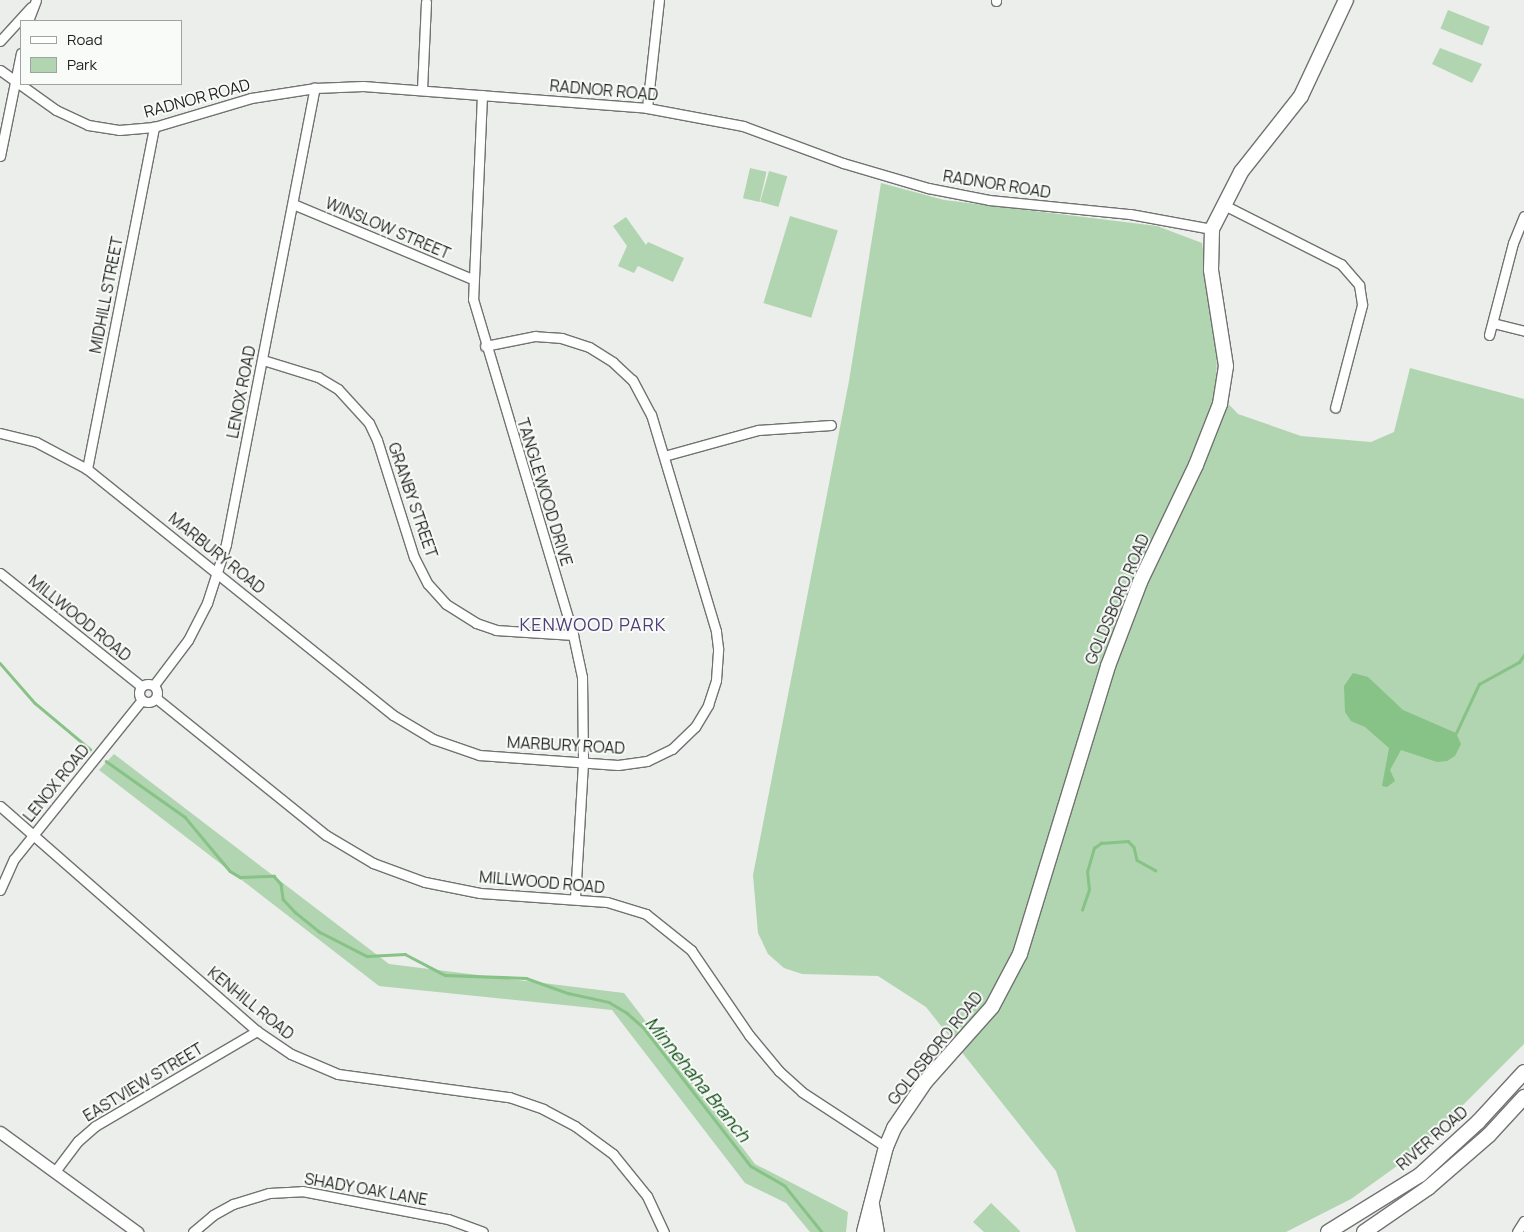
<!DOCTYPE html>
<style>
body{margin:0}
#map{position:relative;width:1524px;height:1232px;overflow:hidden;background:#ebeeea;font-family:Manrope,sans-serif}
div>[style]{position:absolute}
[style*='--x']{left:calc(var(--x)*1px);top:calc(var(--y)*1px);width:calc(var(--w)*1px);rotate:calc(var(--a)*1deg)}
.green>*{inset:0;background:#b1d5b0;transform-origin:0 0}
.water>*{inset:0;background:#87c286}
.stream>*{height:2.5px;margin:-1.25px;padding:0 1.25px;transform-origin:1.25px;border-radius:1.25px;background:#87c286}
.roads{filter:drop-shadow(1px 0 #707370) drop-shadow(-1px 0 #707370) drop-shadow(0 1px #707370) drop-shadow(0 -1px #707370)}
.minor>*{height:9px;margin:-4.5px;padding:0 4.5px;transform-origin:4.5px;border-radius:4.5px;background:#fff}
.minor>.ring{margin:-4.5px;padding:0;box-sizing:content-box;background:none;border:9px solid #fff;border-radius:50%}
.tertiary>*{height:11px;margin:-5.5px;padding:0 5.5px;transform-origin:5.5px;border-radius:5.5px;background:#fff}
.primary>*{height:14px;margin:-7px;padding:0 7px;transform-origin:7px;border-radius:7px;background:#fff}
span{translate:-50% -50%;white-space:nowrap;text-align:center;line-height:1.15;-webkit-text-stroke:4px #f8fbf8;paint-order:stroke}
.street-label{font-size:16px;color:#1e1f1e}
.neighbourhood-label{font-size:18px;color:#4f3c79;letter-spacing:1px}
.water-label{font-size:18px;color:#0b4b12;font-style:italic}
.legend{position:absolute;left:20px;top:20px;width:162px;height:65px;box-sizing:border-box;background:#f8fbf8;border:1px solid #a1a3a1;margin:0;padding:6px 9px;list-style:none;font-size:15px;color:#1e1f1e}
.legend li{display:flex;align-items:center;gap:10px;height:25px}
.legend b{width:25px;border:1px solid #a1a3a1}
</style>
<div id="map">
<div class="green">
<i style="left:1448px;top:10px;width:45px;height:20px;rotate:22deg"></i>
<i style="clip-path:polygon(1440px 48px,1482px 64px,1472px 83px,1432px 64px)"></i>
<i style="left:750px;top:168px;width:17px;height:31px;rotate:13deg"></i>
<i style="left:769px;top:171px;width:19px;height:32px;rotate:16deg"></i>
<i style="clip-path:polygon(881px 183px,944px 200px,1157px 226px,1202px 243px,1217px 351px,1216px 391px,1238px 414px,1301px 436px,1371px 442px,1394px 432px,1410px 368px,1524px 399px,1524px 1044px,1415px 1153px,1351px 1199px,1286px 1232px,1076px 1232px,1056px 1171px,926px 1007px,878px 976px,802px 974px,784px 968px,768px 954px,758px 933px,753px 875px,849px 381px)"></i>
<i style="left:790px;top:216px;width:50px;height:91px;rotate:17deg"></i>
<i style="clip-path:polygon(626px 217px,646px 245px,648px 242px,684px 258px,673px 282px,638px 266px,634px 273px,618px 266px,627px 246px,613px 226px)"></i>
<i style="clip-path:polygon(114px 754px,389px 964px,624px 993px,755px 1164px,848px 1212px,846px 1232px,810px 1232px,786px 1203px,745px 1183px,612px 1010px,379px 986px,99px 770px)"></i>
<i style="clip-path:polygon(991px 1203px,1020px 1231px,1020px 1232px,984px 1232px,973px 1222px)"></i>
</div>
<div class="water">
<i style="clip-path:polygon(1353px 673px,1368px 677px,1403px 710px,1456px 733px,1461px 744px,1455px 756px,1447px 761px,1437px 762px,1401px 750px,1390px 770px,1395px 781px,1387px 787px,1382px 786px,1389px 748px,1365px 727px,1351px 721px,1345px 712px,1344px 686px)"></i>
</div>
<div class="stream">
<i style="--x:0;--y:663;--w:53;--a:48.8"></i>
<i style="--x:35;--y:703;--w:72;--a:39.9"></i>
<i style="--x:1456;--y:733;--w:54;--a:-64.9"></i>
<i style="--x:1479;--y:684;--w:46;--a:-28.8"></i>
<i style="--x:1519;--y:662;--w:9;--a:-54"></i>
<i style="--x:106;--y:761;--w:97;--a:35.3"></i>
<i style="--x:185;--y:817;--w:70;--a:50.2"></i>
<i style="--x:230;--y:871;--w:12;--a:31"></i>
<i style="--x:240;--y:877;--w:34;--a:-2"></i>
<i style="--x:274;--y:876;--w:11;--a:49"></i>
<i style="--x:281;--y:884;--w:15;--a:82"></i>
<i style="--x:283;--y:899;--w:18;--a:47"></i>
<i style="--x:295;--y:912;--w:32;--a:39"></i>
<i style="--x:320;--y:932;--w:53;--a:27.1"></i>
<i style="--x:367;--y:956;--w:38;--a:-3"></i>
<i style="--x:405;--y:954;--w:45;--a:27.7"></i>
<i style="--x:445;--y:975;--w:81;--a:2.1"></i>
<i style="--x:526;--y:978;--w:45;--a:19.7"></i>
<i style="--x:568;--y:993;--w:42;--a:12.4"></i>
<i style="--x:609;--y:1002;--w:21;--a:31"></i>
<i style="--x:627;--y:1013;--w:21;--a:41"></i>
<i style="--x:643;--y:1027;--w:176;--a:52.2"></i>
<i style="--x:751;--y:1166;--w:39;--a:30"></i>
<i style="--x:785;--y:1186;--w:59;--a:51.2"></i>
<i style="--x:1082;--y:910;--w:21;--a:-71"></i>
<i style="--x:1089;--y:890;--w:18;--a:-96"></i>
<i style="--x:1087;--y:872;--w:25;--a:-74"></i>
<i style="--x:1094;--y:848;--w:9;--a:-36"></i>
<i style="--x:1101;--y:843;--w:27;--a:-4"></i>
<i style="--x:1128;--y:841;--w:8;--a:45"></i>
<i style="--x:1134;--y:847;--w:13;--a:77"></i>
<i style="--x:1137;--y:860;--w:21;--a:29"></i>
</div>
<div class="roads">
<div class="minor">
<i style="--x:996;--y:1;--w:1;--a:-90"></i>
<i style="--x:28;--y:21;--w:22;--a:-69"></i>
<i style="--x:0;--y:41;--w:46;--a:-47.6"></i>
<i style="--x:0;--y:70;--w:69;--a:35.5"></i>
<i style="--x:56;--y:110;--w:35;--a:25"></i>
<i style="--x:88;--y:125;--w:31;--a:9"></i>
<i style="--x:119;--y:130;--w:35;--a:-5"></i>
<i style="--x:154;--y:127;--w:101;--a:-16.6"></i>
<i style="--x:251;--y:98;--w:65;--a:-8.9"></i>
<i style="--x:315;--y:88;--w:48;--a:-2.4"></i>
<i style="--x:363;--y:86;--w:285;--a:4.4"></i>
<i style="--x:647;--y:108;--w:98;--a:10.6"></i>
<i style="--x:743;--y:126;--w:107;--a:20.3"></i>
<i style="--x:843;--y:163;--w:89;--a:16.4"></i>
<i style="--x:928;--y:188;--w:62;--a:11.1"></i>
<i style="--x:989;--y:200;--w:142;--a:5.7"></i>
<i style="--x:1130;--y:214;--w:83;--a:10.4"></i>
<i style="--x:422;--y:90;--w:88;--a:-87.4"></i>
<i style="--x:482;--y:95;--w:204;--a:92.5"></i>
<i style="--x:473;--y:299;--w:351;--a:73.4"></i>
<i style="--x:573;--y:635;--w:43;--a:77.9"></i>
<i style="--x:582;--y:677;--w:86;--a:89.3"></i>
<i style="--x:583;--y:763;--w:136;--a:93.4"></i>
<i style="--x:647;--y:108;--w:109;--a:-83.7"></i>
<i style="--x:0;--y:156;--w:105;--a:-78.5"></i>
<i style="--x:293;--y:204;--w:194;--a:22.7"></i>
<i style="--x:1222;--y:204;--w:133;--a:26.8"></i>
<i style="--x:1341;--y:264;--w:28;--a:49"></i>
<i style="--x:1359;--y:285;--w:20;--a:81"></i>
<i style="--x:1362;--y:305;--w:106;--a:104.7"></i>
<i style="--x:1493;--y:323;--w:32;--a:14"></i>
<i style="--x:1489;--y:335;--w:95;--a:-75.4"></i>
<i style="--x:1513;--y:243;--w:29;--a:-68"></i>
<i style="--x:263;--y:360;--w:58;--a:17.2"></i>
<i style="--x:318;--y:377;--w:23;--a:31"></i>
<i style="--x:338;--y:389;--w:46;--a:47.6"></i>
<i style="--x:369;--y:423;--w:19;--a:65"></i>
<i style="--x:377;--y:440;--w:123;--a:72.5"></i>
<i style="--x:414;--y:557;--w:30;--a:63"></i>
<i style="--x:428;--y:584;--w:27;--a:48"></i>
<i style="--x:446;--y:604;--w:36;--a:32"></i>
<i style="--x:476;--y:623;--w:21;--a:19"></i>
<i style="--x:496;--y:630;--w:77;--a:3.7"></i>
<i style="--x:0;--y:433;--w:37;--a:14"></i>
<i style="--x:36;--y:442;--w:58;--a:27.9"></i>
<i style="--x:87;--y:469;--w:393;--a:38.8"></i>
<i style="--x:393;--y:715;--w:47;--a:31"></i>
<i style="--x:433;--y:739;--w:49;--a:19.2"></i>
<i style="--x:479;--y:755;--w:139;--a:4.1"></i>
<i style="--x:618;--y:765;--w:29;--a:-8"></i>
<i style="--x:647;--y:761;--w:28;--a:-26"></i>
<i style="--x:672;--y:749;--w:32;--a:-44"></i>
<i style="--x:695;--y:727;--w:26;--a:-59"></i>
<i style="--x:708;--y:705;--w:26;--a:-72"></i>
<i style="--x:716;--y:680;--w:32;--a:-86"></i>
<i style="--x:718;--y:648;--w:17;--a:-97"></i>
<i style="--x:716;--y:631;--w:226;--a:-106.7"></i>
<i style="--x:651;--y:415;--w:40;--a:-118"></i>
<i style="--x:632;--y:380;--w:26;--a:-137"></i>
<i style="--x:613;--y:362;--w:28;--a:-148"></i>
<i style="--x:589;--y:347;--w:28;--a:-162"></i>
<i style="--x:562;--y:338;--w:27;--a:-176"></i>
<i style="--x:535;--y:336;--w:51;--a:168.7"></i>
<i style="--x:664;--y:456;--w:98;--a:-15.5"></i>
<i style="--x:758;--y:430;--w:73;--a:-3.9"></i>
<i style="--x:87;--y:469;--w:349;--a:-78.9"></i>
<i style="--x:0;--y:573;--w:181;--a:38.7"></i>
<i class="ring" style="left:139px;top:684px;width:9px;height:9px"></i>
<i style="--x:154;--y:685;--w:56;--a:-52.9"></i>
<i style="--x:188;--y:640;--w:42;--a:-62.8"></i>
<i style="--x:207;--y:603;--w:62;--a:-72.1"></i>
<i style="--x:226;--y:544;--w:465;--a:-79"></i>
<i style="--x:156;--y:698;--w:218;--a:38.9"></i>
<i style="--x:326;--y:835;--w:55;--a:30.8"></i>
<i style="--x:373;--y:863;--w:55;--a:20.1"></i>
<i style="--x:425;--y:882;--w:56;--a:11.3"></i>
<i style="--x:480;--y:893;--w:127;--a:4.1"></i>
<i style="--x:607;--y:902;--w:41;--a:17.1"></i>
<i style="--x:646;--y:914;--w:58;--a:38.7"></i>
<i style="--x:691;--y:950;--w:103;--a:55.7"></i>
<i style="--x:749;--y:1035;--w:47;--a:50.2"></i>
<i style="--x:779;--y:1071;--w:31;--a:42"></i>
<i style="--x:802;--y:1092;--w:100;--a:33.2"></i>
<i style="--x:0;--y:806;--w:342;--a:41.2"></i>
<i style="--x:257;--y:1031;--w:41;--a:34.1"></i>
<i style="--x:291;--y:1054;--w:51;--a:23.1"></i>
<i style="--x:338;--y:1074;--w:173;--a:7.7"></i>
<i style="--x:509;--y:1097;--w:36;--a:19"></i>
<i style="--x:543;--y:1109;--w:36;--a:28"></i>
<i style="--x:575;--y:1126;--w:47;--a:36.4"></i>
<i style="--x:613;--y:1154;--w:54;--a:51"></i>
<i style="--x:647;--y:1196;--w:40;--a:65"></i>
<i style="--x:0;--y:890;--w:34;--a:-66"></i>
<i style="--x:14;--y:859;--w:204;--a:-51.2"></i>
<i style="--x:56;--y:1170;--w:36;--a:-53"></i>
<i style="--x:78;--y:1141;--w:23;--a:-41"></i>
<i style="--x:95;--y:1126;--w:188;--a:-30.4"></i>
<i style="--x:193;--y:1232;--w:26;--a:-40"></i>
<i style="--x:213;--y:1215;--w:23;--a:-29"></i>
<i style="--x:233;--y:1204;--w:38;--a:-17"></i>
<i style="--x:269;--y:1193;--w:33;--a:-3"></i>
<i style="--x:302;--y:1191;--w:149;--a:10.9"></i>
<i style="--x:448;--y:1219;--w:37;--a:20"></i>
<i style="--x:1517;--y:1232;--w:13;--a:-58"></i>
</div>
<div class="tertiary">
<i style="--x:0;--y:1132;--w:170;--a:36.1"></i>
</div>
<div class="primary">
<i style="--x:872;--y:1205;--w:27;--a:80"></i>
<i style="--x:864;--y:1232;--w:88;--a:-75.5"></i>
<i style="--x:886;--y:1147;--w:21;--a:-67"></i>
<i style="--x:894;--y:1128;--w:57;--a:-55.8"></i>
<i style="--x:926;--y:1081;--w:99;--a:-48.3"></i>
<i style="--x:992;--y:1007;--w:60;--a:-62.2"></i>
<i style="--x:1020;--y:954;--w:301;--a:-73"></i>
<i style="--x:1108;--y:666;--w:90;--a:-69.1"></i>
<i style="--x:1140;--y:582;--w:130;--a:-64.4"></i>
<i style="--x:1196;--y:465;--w:66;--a:-68.5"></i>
<i style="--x:1220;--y:404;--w:38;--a:-81"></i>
<i style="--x:1226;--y:366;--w:97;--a:-98.9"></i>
<i style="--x:1211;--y:270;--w:41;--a:-88.6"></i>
<i style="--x:1212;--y:229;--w:64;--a:-63"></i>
<i style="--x:1241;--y:172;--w:97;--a:-51.7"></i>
<i style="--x:1301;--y:96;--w:106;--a:-64.9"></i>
<i style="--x:1328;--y:1232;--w:108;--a:-31.8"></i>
<i style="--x:1420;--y:1175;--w:79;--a:-42.4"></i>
<i style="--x:1478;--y:1122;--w:68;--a:-47.4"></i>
<i style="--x:1364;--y:1232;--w:78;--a:-34.5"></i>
<i style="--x:1428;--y:1188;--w:81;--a:-41"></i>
<i style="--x:1489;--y:1135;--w:52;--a:-47.4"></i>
</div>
</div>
<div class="street-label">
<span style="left:604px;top:90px;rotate:5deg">RADNOR ROAD</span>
<span style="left:197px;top:98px;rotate:-15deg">RADNOR ROAD</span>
<span style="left:997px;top:184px;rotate:9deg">RADNOR ROAD</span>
<span style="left:388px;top:228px;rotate:23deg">WINSLOW STREET</span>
<span style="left:106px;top:295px;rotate:-79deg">MIDHILL STREET</span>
<span style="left:241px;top:392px;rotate:-79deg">LENOX ROAD</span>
<span style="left:545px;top:492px;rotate:73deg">TANGLEWOOD DRIVE</span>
<span style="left:413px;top:500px;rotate:71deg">GRANBY STREET</span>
<span style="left:217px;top:553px;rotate:39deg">MARBURY ROAD</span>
<span style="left:1117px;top:599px;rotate:-67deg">GOLDSBORO ROAD</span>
<span style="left:80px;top:618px;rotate:39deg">MILLWOOD ROAD</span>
<span style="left:566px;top:745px;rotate:3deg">MARBURY ROAD</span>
<span style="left:56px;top:783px;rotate:-51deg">LENOX ROAD</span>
<span style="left:542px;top:882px;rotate:5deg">MILLWOOD ROAD</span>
<span style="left:251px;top:1003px;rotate:39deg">KENHILL ROAD</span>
<span style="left:935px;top:1048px;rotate:-51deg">GOLDSBORO ROAD</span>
<span style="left:143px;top:1082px;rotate:-31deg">EASTVIEW STREET</span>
<span style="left:1432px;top:1138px;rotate:-41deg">RIVER ROAD</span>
<span style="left:366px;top:1189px;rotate:10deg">SHADY OAK LANE</span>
</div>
<div class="neighbourhood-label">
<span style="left:593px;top:624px">KENWOOD PARK</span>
</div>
<div class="water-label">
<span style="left:698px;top:1079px;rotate:51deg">Minnehaha Branch</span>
</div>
<ul class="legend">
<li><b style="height:6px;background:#fff"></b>Road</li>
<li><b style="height:14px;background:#b1d5b0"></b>Park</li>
</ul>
</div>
